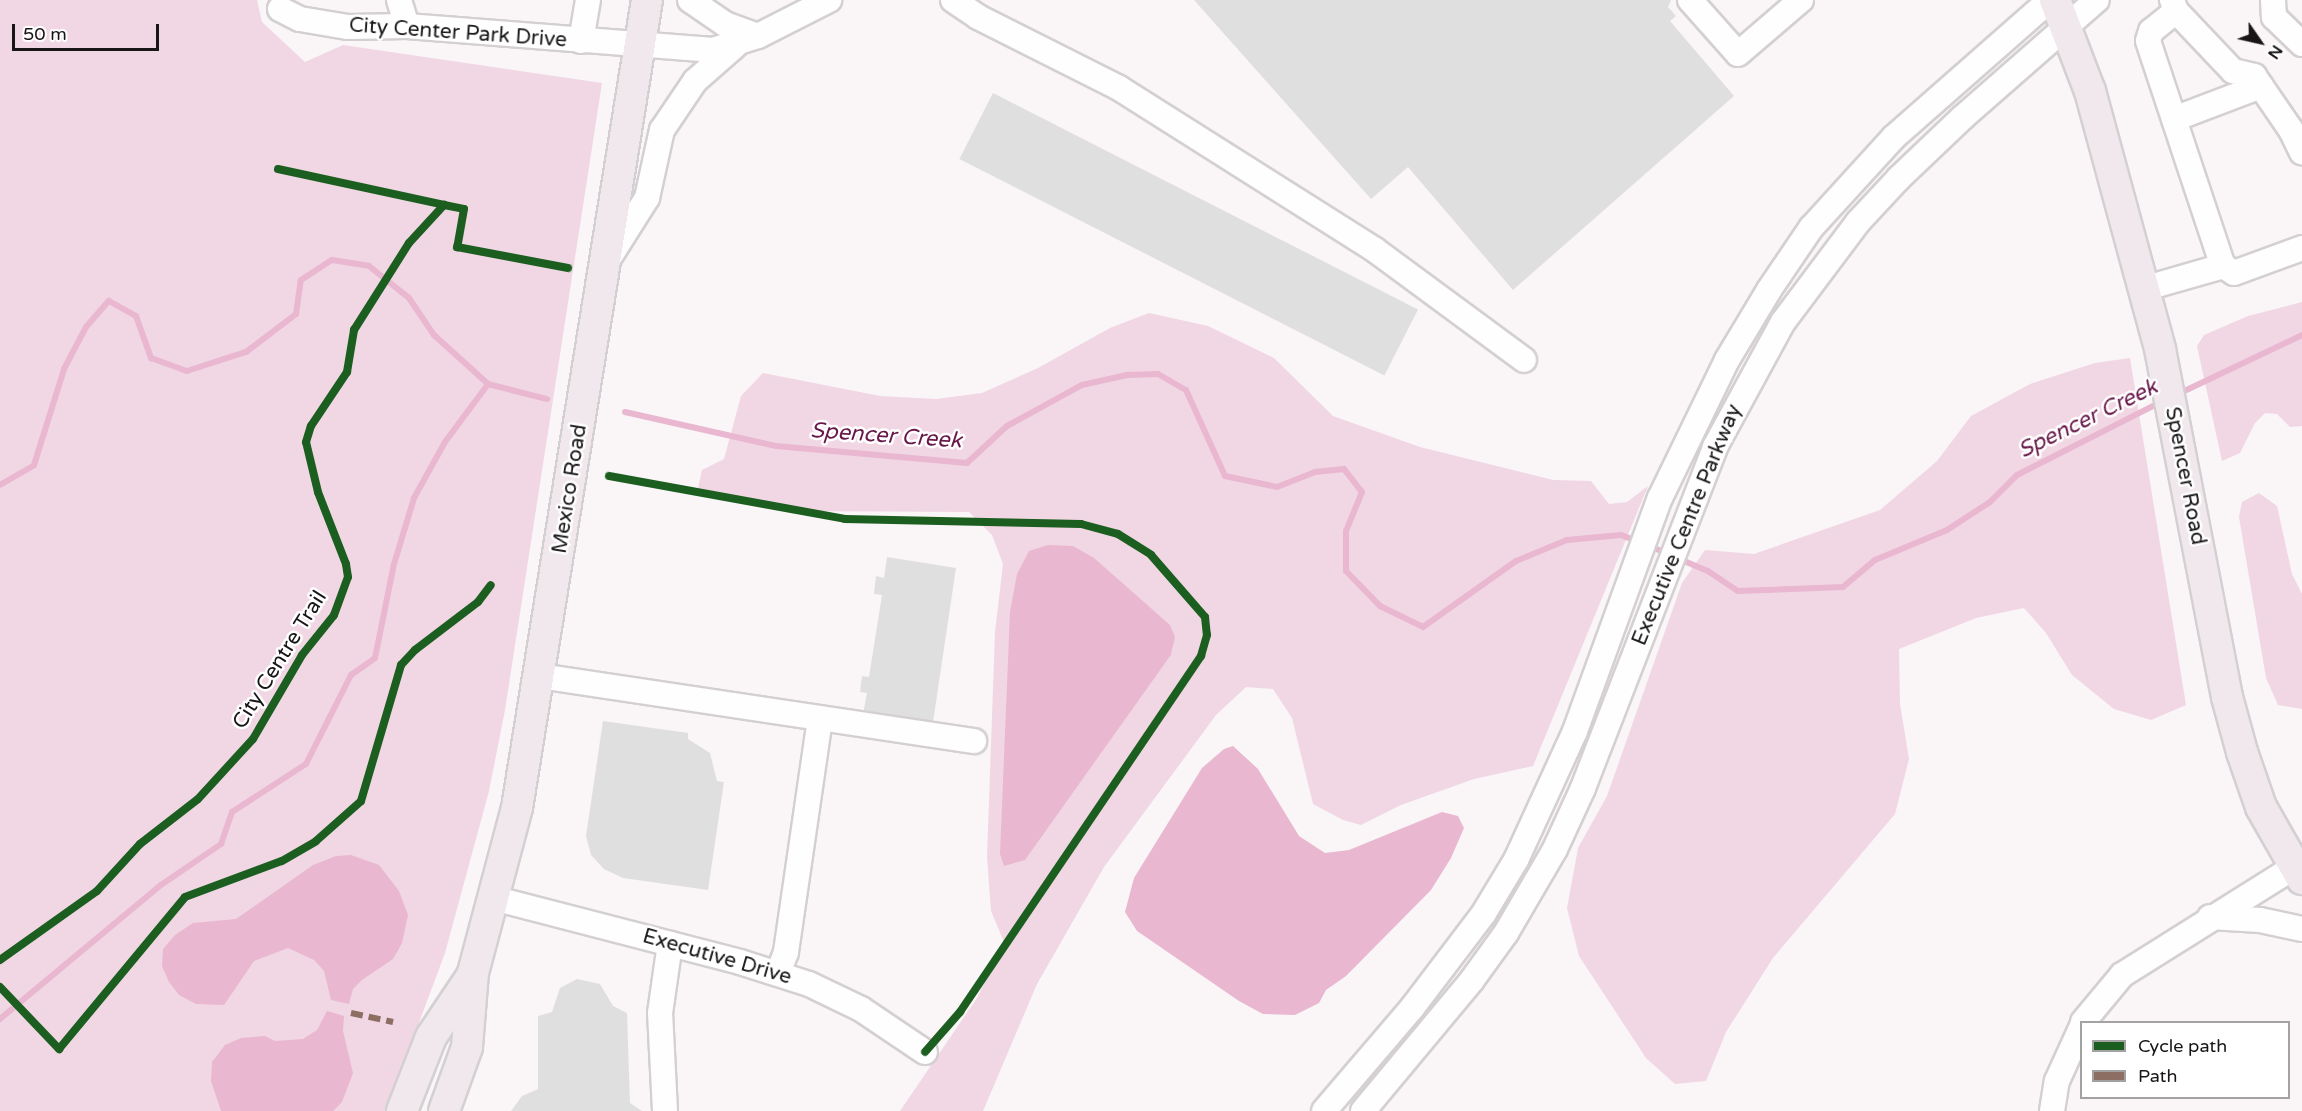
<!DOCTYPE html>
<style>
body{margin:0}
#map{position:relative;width:2302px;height:1111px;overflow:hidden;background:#faf5f7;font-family:"Varela Round",sans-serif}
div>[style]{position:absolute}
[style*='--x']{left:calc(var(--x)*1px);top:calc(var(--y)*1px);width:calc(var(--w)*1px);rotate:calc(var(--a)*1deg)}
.green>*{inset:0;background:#f1d7e3}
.water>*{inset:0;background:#e9b7d0}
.stream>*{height:6px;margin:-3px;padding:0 3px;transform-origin:3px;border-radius:3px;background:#e9b7d0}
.building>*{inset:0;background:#e0dfe0;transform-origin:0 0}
.roads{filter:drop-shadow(2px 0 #d4d0d2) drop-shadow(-2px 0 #d4d0d2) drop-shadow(0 2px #d4d0d2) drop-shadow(0 -2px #d4d0d2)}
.minor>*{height:24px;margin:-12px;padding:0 12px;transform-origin:12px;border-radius:12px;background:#fefefe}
.major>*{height:30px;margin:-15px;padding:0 15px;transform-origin:15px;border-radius:15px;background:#f1e8ed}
.quiet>*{height:6px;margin-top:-3px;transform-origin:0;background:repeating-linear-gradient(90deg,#8d6e63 0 12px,transparent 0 18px)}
.cycleway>*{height:8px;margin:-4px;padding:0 4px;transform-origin:4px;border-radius:4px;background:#1b5e20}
span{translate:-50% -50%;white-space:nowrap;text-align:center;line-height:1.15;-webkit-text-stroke:5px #fff;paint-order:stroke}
.street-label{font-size:21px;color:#181517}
.water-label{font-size:22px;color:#671748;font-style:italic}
.legend{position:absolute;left:2080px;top:1021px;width:210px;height:78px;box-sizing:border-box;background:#fff;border:2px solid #a3a1a2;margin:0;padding:8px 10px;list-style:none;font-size:18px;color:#181517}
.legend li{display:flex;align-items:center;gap:12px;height:30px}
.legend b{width:30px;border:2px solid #a3a1a2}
.north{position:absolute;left:2230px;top:12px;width:60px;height:60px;-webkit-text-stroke:4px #fff;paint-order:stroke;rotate:124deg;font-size:16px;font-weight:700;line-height:24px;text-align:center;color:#181517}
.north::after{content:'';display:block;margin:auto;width:21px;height:27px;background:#181517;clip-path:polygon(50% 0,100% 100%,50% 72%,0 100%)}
.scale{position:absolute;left:12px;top:24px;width:147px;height:27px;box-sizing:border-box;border:3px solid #181517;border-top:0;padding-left:8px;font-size:18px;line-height:21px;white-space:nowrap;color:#181517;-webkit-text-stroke:4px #fff;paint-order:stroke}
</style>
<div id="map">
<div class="green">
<i style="clip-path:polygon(0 0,257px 0,262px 22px,305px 62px,343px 45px,602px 83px,505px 710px,489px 791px,445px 953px,386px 1111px,0 1111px)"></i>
<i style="clip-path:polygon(2302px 302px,2302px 426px,2290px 427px,2277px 414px,2265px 413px,2255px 423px,2240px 453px,2222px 461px,2197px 346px,2204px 335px,2248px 316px)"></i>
<i style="clip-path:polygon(evenodd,1149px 313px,1208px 326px,1274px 358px,1333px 416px,1420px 447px,1553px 480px,1591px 481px,1609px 504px,1627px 502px,1648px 486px,1533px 766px,1474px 779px,1401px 805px,1361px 825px,1343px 820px,1313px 804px,1292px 718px,1273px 689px,1246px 687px,1216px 715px,1104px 867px,1037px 984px,983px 1111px,900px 1111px,977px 998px,1004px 942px,991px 911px,987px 857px,995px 632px,1003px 564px,992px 535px,969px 512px,792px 511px,698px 488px,702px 470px,724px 459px,741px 396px,763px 373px,880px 396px,936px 399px,982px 393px,1038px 368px,1110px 328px,1149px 313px,1073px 546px,1173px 646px,1171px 655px,1046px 830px,1073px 546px)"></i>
<i style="clip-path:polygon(2130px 358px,2186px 705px,2151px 720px,2114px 709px,2072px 675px,2046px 633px,2024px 608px,1976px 618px,1899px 649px,1900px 704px,1909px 759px,1895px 814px,1773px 958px,1726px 1032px,1706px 1081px,1675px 1084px,1646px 1058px,1579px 956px,1567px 908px,1578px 848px,1607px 796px,1682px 583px,1705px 550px,1754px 554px,1880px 510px,1937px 461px,1971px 416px,2030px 384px,2095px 363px)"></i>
<i style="clip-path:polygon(2259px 493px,2277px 506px,2292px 574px,2302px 594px,2302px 709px,2278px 705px,2266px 678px,2239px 517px,2242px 502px)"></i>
</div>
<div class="water">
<i style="clip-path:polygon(1048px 545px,1073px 546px,1094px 558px,1170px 625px,1175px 637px,1171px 655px,1025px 860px,1004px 866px,1000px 854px,1010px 612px,1017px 574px,1029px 551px)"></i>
<i style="clip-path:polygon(1233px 746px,1258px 769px,1299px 836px,1325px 853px,1349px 850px,1442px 812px,1458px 816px,1464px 828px,1451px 858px,1431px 890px,1346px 976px,1326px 990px,1319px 1003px,1295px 1015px,1263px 1014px,1239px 1001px,1137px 931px,1125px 912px,1134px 878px,1202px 768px,1224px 749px)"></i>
<i style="clip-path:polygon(351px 855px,379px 865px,399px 891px,408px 915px,402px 943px,393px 959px,362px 980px,353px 989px,349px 1004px,331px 1000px,324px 971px,314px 960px,288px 948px,254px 961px,224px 1005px,196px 1004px,179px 995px,169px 982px,162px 966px,163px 949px,175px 935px,193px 923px,236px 919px,313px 865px,336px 856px)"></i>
<i style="clip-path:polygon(327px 1011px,344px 1016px,343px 1031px,353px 1073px,342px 1102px,333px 1111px,221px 1111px,211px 1081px,212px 1062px,225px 1045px,241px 1038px,265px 1036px,275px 1041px,303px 1039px,317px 1030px)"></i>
</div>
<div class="stream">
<i style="--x:2178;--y:394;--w:137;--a:-25.4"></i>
<i style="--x:625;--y:412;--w:155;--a:12.7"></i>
<i style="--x:776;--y:446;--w:192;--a:5.1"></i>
<i style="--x:967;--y:463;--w:54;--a:-42.8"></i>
<i style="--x:1007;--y:426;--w:85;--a:-28.7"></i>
<i style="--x:1082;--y:385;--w:46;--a:-12.5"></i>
<i style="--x:1127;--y:375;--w:31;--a:-2"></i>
<i style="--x:1158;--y:374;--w:32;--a:30"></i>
<i style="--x:1186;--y:390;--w:94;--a:65.6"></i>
<i style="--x:1225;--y:476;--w:53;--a:11.9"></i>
<i style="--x:1277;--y:487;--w:41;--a:-21.5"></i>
<i style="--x:1315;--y:472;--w:29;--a:-6"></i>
<i style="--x:1344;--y:469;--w:29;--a:52"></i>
<i style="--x:1362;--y:492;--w:42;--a:112.3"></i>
<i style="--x:1346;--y:531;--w:40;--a:90"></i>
<i style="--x:1346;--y:571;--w:49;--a:45.8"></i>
<i style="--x:1380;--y:606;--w:48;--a:26"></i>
<i style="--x:1423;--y:627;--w:114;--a:-35.4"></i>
<i style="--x:1516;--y:561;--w:55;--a:-22.4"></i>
<i style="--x:1567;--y:540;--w:54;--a:-5.3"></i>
<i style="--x:1621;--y:535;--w:17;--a:21"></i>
<i style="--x:0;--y:485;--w:39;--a:-30"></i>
<i style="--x:34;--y:465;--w:101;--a:-72.6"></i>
<i style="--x:64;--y:369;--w:47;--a:-62.4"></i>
<i style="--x:86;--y:327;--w:35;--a:-49"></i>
<i style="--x:109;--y:301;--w:31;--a:29"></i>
<i style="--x:136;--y:316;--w:45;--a:70.3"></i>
<i style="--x:151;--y:358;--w:38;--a:20"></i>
<i style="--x:187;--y:371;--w:62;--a:-17.9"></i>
<i style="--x:246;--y:352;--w:63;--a:-37.2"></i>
<i style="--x:296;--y:314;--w:34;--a:-82"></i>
<i style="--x:301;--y:280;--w:37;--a:-33"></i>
<i style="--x:332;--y:260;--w:37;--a:9"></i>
<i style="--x:369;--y:266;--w:51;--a:38.7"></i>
<i style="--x:409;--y:298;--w:45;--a:56"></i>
<i style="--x:434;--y:335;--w:73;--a:42.2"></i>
<i style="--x:488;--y:384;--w:61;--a:14.3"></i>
<i style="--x:1647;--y:545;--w:23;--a:23"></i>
<i style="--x:1677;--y:558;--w:34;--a:23"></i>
<i style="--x:1708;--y:571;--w:36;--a:34"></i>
<i style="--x:1738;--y:591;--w:105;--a:-2.2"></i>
<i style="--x:1843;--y:587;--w:42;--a:-40.2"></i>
<i style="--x:1875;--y:560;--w:78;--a:-22.6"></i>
<i style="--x:1947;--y:530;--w:51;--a:-33.1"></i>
<i style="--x:1990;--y:502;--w:38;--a:-45"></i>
<i style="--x:2017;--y:475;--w:161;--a:-26.9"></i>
<i style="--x:0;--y:1019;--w:209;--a:-39.8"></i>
<i style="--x:161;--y:885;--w:73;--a:-34.3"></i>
<i style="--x:221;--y:844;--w:34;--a:-71"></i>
<i style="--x:232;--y:812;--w:88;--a:-33"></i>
<i style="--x:306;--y:764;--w:100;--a:-63.2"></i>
<i style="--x:351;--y:675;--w:29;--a:-35"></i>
<i style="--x:375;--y:658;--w:96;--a:-78.6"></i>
<i style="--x:394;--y:564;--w:69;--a:-73.1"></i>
<i style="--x:414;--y:498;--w:64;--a:-61"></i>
<i style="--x:445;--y:442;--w:72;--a:-53.4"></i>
</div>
<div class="building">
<i style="clip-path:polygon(1194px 0,1671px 0,1668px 7px,1676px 16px,1670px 21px,1734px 96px,1513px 290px,1408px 167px,1371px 199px)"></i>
<i style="left:993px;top:93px;width:477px;height:74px;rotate:27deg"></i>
<i style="clip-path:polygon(887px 557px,956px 568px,933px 722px,863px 714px,867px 693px,860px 692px,862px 676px,869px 677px,882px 595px,874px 594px,876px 576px,884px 578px)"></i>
<i style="clip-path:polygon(603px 721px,688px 733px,688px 739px,710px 753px,717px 781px,724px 782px,708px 890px,623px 878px,604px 869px,591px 855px,586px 836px)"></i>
<i style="clip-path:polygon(577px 979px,600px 984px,613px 1006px,627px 1013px,630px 1103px,642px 1111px,511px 1111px,522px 1096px,538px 1089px,538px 1016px,552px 1012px,560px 988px)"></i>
</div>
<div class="roads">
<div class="minor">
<i style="--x:399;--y:0;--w:27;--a:73"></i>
<i style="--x:690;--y:0;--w:42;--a:34.4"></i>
<i style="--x:725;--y:24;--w:35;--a:20"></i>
<i style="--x:953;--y:0;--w:30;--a:34"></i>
<i style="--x:978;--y:17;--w:158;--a:26.7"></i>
<i style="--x:1119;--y:88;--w:303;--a:32.3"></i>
<i style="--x:1375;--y:250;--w:185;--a:36.4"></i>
<i style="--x:1690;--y:0;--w:72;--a:48.4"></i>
<i style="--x:1738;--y:54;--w:83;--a:-40.6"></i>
<i style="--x:2172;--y:0;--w:12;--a:70"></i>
<i style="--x:2176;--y:11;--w:32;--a:141"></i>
<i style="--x:2151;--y:31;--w:10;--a:107"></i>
<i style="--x:2148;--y:41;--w:237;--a:71.6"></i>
<i style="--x:2223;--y:266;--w:13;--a:32"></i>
<i style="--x:2234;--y:273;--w:72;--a:-20.2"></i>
<i style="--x:2273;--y:0;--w:17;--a:87"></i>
<i style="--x:2274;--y:17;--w:39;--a:44"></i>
<i style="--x:280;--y:9;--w:22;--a:27"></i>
<i style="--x:300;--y:19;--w:49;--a:9.5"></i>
<i style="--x:348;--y:27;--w:59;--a:-1"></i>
<i style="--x:407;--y:26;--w:307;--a:4.5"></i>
<i style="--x:713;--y:50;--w:47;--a:-17.3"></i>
<i style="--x:758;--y:36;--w:80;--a:-26.9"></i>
<i style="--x:2176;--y:11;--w:83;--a:46.5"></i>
<i style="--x:2233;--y:71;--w:22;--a:13"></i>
<i style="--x:2254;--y:76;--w:65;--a:55.6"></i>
<i style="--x:2291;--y:130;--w:25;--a:64"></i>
<i style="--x:581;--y:41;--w:42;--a:-80.3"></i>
<i style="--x:2174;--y:119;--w:93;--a:-20.8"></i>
<i style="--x:607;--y:261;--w:75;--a:-57.6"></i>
<i style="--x:647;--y:198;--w:70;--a:-77.6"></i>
<i style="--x:662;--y:130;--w:59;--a:-56"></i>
<i style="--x:695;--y:81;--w:53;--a:-41.2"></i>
<i style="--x:2143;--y:289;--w:83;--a:-16"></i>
<i style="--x:539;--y:676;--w:440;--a:8.5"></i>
<i style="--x:493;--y:898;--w:255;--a:14.5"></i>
<i style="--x:740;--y:962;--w:72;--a:17.7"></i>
<i style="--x:809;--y:984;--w:58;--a:25.7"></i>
<i style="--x:861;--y:1009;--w:77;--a:33.9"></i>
<i style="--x:2210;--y:917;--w:50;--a:3.4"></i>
<i style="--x:2260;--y:920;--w:43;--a:12.1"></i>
<i style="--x:778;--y:973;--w:22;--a:-69"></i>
<i style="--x:786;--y:952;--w:236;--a:-81.7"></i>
<i style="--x:2083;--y:1022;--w:61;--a:-50.3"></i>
<i style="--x:2122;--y:975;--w:203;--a:-32.1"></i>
<i style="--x:665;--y:1111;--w:98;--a:-92.9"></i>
<i style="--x:660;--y:1013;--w:70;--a:-81.8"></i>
<i style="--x:1324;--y:1111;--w:135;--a:-49.5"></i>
<i style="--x:1412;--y:1008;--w:119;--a:-52.8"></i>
<i style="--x:1484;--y:913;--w:62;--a:-58.9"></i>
<i style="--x:1516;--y:860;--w:142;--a:-65.4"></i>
<i style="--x:1575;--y:731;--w:248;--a:-70"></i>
<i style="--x:1660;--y:498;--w:153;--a:-64.1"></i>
<i style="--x:1727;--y:360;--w:82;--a:-59"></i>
<i style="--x:1769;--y:290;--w:75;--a:-55.9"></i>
<i style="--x:1811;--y:228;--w:123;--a:-47.6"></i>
<i style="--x:1894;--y:137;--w:208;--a:-41.3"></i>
<i style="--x:1363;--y:1111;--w:170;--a:-50.2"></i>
<i style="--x:1472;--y:980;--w:58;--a:-54.1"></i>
<i style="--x:1506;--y:933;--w:97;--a:-59.7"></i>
<i style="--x:1555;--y:849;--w:67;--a:-65.3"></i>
<i style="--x:1583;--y:788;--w:366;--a:-68.8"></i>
<i style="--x:1715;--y:447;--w:142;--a:-61.5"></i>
<i style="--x:1783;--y:322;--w:125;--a:-53.1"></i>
<i style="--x:1858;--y:222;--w:60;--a:-47"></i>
<i style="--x:1899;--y:178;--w:87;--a:-43.6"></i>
<i style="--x:1962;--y:118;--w:179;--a:-41.2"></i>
<i style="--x:2052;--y:1111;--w:30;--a:-81"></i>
<i style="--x:2057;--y:1081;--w:60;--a:-65.6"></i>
</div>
<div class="major">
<i style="--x:2055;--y:0;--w:97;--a:69"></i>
<i style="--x:2090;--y:91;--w:267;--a:74.8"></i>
<i style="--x:2160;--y:349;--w:354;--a:79.1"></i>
<i style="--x:2227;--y:697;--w:57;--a:74.7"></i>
<i style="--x:2242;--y:752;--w:58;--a:70.9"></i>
<i style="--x:2261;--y:807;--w:83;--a:60.3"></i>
<i style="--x:402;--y:1111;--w:79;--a:-68.6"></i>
<i style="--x:431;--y:1037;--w:73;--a:-56.1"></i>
<i style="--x:444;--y:1111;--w:68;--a:-70.2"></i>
<i style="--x:467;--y:1047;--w:74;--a:-85.4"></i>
<i style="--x:473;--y:973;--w:171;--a:-75.1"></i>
<i style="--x:517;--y:808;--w:818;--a:-80.86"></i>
</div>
</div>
<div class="quiet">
<i style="--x:351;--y:1013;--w:43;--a:12.1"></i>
</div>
<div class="cycleway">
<i style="--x:278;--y:169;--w:170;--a:12.2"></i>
<i style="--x:609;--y:476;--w:240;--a:10.3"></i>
<i style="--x:845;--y:519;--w:236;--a:1.2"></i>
<i style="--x:1081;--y:524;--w:38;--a:15"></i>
<i style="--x:1118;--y:534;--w:39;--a:32"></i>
<i style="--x:1151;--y:555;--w:82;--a:48.9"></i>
<i style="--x:1205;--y:617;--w:18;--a:84"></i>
<i style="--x:1207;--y:635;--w:22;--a:106"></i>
<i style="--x:1201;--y:656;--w:430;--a:124.1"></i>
<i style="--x:960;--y:1012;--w:53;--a:131.2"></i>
<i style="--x:0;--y:960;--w:119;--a:-35.4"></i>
<i style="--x:97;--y:891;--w:64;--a:-47.5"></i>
<i style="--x:140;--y:844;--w:73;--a:-37.8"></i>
<i style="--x:198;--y:799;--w:81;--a:-47.5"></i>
<i style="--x:253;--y:739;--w:97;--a:-59.7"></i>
<i style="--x:302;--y:655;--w:51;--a:-51.3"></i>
<i style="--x:334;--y:615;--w:40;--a:-69.8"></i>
<i style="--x:348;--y:577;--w:13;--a:-99"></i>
<i style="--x:346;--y:564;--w:77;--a:-111.3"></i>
<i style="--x:318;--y:492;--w:51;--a:-103.5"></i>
<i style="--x:306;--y:442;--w:17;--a:-73"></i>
<i style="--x:311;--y:426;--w:65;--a:-56.3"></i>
<i style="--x:347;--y:372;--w:43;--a:-80.5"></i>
<i style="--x:354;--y:330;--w:103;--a:-57.7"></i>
<i style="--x:409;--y:243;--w:52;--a:-47.4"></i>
<i style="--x:444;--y:205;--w:20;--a:11"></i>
<i style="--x:464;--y:209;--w:39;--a:100"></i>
<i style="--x:457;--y:247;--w:113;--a:10.7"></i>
<i style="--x:0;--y:987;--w:86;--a:46.4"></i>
<i style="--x:59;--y:1049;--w:197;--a:-50.3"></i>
<i style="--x:185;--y:897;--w:103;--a:-20.4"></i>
<i style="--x:282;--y:861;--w:39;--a:-30"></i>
<i style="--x:316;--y:841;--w:60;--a:-41.6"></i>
<i style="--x:361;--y:801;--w:142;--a:-73.6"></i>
<i style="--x:401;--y:665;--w:21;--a:-47"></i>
<i style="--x:415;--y:650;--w:79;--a:-37.3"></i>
<i style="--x:478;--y:602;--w:21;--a:-53"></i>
</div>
<div class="street-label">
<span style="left:458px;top:33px;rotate:4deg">City Center Park Drive</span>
<span style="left:2185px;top:476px;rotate:79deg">Spencer Road</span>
<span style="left:570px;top:489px;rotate:-81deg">Mexico Road</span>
<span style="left:1687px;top:525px;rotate:-68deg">Executive Centre Parkway</span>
<span style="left:280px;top:660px;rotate:-58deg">City Centre Trail</span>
<span style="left:717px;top:957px;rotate:16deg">Executive Drive</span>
</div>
<div class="water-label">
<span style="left:2088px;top:419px;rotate:-26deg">Spencer Creek</span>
<span style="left:886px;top:436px;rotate:4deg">Spencer Creek</span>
</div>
<ul class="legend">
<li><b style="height:8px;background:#1b5e20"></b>Cycle path</li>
<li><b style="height:8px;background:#8d6e63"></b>Path</li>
</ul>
<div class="north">N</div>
<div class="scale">50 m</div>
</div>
